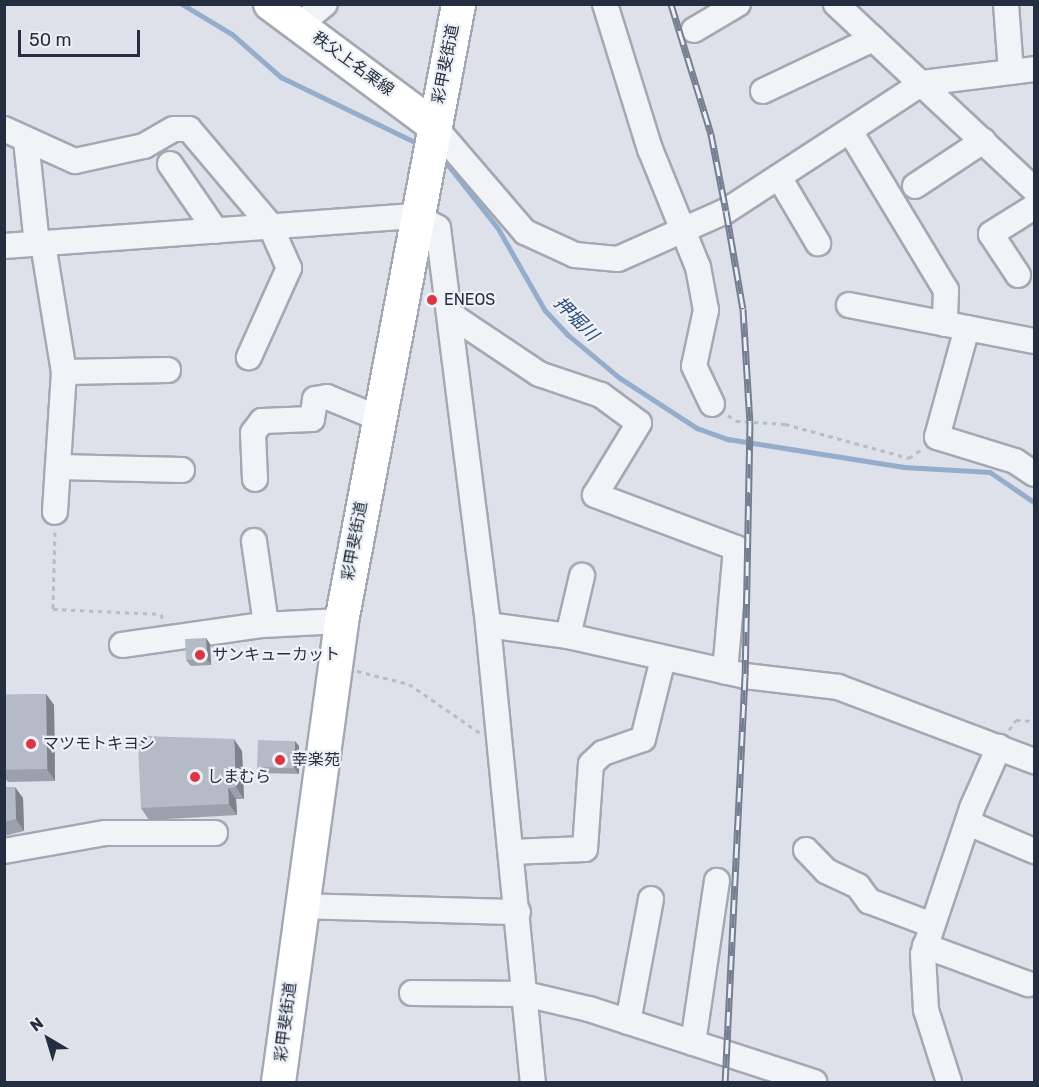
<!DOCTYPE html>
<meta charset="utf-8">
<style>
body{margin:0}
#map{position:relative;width:1039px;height:1087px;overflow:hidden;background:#dee1e9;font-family:Rubik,"Noto Sans JP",sans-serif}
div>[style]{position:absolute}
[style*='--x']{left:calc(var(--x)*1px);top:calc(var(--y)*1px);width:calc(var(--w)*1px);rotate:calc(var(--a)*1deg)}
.stream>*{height:4.5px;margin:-2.25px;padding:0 2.25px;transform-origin:2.25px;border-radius:2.25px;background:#94adcd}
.path>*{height:3px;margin-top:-1.5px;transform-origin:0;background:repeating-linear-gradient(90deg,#b8bcc4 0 4.5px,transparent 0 9px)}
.roads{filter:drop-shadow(2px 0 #a3a8b3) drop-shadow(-2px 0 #a3a8b3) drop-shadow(0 2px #a3a8b3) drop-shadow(0 -2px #a3a8b3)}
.minor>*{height:24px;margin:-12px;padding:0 12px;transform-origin:12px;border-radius:12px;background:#f1f3f7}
.major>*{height:32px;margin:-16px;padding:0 16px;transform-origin:16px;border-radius:16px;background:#fff}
.highway>*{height:33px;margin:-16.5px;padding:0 16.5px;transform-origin:16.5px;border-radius:16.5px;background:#fff}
.rail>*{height:7px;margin-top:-3.5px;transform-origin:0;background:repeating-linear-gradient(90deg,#edf1f6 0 14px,#757f94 0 28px);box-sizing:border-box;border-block:2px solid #757f94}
.wall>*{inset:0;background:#9ba0aa}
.shaded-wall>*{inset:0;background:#7e828b}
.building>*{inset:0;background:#b4bac6;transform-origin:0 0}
.dots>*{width:16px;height:16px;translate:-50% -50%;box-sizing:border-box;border:3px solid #edf1f6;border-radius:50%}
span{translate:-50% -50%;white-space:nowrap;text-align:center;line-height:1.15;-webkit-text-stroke:4.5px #edf1f6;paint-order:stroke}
.street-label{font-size:16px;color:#252e41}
.poi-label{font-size:16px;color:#252e41}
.left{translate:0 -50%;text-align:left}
.water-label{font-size:18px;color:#2b4a79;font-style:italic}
.frame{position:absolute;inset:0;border:6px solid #252e41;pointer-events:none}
.north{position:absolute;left:18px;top:1009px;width:60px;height:60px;-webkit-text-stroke:4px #edf1f6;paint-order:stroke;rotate:322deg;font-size:16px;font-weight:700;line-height:24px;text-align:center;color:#252e41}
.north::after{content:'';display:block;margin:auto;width:21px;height:27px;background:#252e41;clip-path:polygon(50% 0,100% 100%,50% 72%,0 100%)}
.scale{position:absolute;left:18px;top:30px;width:122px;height:27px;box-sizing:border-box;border:3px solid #252e41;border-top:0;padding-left:8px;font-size:18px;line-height:21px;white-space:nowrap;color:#252e41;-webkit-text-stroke:4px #edf1f6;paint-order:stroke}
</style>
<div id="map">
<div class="stream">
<i style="--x:182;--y:4;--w:58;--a:31"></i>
<i style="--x:232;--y:34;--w:65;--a:41.3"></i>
<i style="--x:281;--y:77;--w:153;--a:25.9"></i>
<i style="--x:442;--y:157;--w:90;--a:51.7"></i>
<i style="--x:498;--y:228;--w:95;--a:60.2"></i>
<i style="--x:545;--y:310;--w:33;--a:47"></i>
<i style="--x:567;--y:334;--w:69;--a:39.7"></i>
<i style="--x:620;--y:378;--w:92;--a:33"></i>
<i style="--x:697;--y:428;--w:33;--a:20"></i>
<i style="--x:728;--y:439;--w:178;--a:9"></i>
<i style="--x:904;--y:467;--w:86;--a:3.3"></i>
<i style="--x:990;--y:472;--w:53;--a:34.3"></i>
</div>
<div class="path">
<i style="--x:728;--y:415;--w:10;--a:37"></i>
<i style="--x:736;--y:421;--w:49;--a:3.5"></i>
<i style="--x:785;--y:424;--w:129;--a:15.3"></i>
<i style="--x:909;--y:458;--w:16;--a:-35"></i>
<i style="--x:55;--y:532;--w:77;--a:91.5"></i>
<i style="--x:53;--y:609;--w:108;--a:2.7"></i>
<i style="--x:161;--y:614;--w:6;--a:72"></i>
<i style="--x:357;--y:671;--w:54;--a:14"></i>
<i style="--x:409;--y:684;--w:86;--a:34.6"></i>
<i style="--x:1009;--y:730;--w:12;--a:-55"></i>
<i style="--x:1016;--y:720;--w:18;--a:3"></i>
</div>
<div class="roads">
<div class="minor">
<i style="--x:605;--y:4;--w:152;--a:72.8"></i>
<i style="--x:650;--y:149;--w:127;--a:67.9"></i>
<i style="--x:698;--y:267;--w:44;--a:79.5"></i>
<i style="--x:706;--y:310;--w:57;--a:102.1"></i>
<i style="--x:694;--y:366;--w:42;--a:64.7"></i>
<i style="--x:836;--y:4;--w:271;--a:43.1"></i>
<i style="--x:1006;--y:4;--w:68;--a:85.8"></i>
<i style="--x:299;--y:25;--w:33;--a:-39"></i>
<i style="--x:694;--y:30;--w:51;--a:-30.6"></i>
<i style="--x:763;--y:91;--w:122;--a:-25.3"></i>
<i style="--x:434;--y:126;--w:140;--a:49.4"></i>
<i style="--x:525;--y:232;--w:55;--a:24.7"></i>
<i style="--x:575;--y:255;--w:43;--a:5.3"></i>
<i style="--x:618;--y:259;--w:118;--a:-24"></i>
<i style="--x:726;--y:211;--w:234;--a:-33.1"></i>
<i style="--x:922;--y:83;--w:113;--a:-7.1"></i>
<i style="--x:4;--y:129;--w:78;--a:24.3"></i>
<i style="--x:75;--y:161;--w:71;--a:-12.3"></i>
<i style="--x:144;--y:146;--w:34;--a:-30"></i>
<i style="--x:174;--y:129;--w:15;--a:0"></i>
<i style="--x:189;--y:129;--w:126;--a:49.8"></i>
<i style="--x:270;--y:225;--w:47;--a:66.2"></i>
<i style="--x:289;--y:268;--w:98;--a:114.2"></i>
<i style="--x:850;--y:131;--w:186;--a:58.9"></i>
<i style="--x:946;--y:290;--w:34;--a:92"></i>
<i style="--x:26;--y:140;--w:105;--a:84"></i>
<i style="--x:170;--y:164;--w:81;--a:55.5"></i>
<i style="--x:779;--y:177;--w:77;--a:59.4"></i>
<i style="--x:915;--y:186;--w:82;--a:-33.5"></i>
<i style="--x:43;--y:244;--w:130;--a:80.7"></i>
<i style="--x:64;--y:372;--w:140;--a:93.7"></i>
<i style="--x:4;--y:246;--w:414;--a:-4.2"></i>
<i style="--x:417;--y:216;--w:24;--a:30"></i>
<i style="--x:438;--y:228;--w:400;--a:82.8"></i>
<i style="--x:488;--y:625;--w:459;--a:84.4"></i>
<i style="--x:1018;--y:275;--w:49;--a:-123.4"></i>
<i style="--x:991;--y:234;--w:51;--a:-32.1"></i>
<i style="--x:849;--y:305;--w:188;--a:11"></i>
<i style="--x:454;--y:317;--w:102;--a:33.8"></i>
<i style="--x:539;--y:374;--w:65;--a:18.7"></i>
<i style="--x:601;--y:395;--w:47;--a:36.4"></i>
<i style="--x:639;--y:423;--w:84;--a:121.4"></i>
<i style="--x:595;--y:495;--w:151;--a:20.6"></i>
<i style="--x:736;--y:548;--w:124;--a:95.1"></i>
<i style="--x:967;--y:328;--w:113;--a:105.4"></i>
<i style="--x:937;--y:437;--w:82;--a:17.1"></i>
<i style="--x:1015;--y:461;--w:23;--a:34"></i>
<i style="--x:64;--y:372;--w:104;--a:-1.1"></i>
<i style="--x:58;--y:467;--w:124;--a:1.4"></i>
<i style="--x:255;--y:479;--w:46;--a:-92.5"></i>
<i style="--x:253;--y:433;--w:15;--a:-53"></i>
<i style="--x:262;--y:421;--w:50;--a:-2.3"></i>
<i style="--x:312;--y:419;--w:20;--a:-81"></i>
<i style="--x:315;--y:399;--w:12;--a:-9"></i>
<i style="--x:327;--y:397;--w:53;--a:22.2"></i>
<i style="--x:254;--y:541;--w:84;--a:81.8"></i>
<i style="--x:488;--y:625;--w:81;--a:7.8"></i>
<i style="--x:568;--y:636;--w:181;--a:12.7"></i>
<i style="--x:745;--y:676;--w:94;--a:6.7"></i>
<i style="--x:838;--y:687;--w:210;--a:20.7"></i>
<i style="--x:568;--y:636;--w:62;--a:-76.9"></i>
<i style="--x:122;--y:645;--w:142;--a:-8.1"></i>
<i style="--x:263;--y:625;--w:78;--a:-2.9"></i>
<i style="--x:968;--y:823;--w:72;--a:23"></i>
<i style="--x:806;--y:850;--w:29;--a:46"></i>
<i style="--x:826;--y:871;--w:35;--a:25"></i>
<i style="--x:858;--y:886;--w:19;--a:54"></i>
<i style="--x:869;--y:901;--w:67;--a:20.9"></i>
<i style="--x:4;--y:851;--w:103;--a:-10.1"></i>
<i style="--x:105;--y:833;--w:110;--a:0"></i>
<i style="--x:511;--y:852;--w:74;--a:-2.3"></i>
<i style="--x:585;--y:849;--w:85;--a:-86"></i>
<i style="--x:591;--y:764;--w:16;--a:-43"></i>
<i style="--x:603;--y:753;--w:42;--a:-19.3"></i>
<i style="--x:643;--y:739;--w:82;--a:-76"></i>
<i style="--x:300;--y:906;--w:218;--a:1.6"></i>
<i style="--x:925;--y:946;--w:110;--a:20.3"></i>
<i style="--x:412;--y:993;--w:113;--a:0.5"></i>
<i style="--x:525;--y:994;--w:66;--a:13.2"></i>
<i style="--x:589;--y:1009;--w:237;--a:18"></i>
<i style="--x:628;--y:1022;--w:125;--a:-79.4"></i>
<i style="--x:693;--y:1043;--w:164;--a:-81.6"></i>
<i style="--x:949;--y:1082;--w:76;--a:-107.7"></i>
<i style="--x:926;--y:1010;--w:56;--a:-93.1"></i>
<i style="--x:923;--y:954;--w:154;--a:-71.4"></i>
<i style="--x:972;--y:808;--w:67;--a:-66.1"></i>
</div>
<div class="major">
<i style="--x:270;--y:4;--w:204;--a:36.6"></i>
</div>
<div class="highway">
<i style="--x:278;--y:1082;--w:465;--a:-82.2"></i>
<i style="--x:341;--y:621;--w:628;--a:-79.26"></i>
</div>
</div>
<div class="rail">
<i style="--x:671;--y:4;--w:136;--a:72.9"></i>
<i style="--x:711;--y:134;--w:78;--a:79"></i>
<i style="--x:726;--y:211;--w:99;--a:80.2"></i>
<i style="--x:743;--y:309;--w:113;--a:86.5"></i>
<i style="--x:750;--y:422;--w:254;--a:91.1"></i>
<i style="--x:745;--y:676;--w:406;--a:92.8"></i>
</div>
<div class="wall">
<i style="clip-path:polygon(206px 638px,210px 644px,211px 665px,191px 666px,186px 660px)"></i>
<i style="clip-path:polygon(46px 694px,54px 705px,55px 781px,8px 782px,4px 777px,4px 695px)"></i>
<i style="clip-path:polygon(299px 746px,299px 774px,261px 773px,257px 767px)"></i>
<i style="clip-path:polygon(242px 751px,244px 799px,236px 799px,237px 815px,149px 820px,141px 808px)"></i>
<i style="clip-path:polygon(4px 787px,23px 798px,24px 831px,4px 836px)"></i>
</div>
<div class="shaded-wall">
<i style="clip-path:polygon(206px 638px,210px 644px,211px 665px,207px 659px)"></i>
<i style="clip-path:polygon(46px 694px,54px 705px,55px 781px,47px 769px)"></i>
<i style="clip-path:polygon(234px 739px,242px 751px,244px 799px,236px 787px)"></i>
<i style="clip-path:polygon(295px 741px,299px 746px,299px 774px,294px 768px)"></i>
<i style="clip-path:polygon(15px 787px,23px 798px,24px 831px,16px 819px)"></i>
<i style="clip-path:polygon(228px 788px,236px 799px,237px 815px,229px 804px)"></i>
</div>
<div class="building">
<i style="left:206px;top:638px;width:21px;height:21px;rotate:87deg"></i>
<i style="left:46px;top:694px;width:75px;height:42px;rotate:89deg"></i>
<i style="clip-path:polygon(145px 736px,234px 739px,236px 787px,228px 788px,229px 804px,141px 808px,138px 744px)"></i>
<i style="left:258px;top:740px;width:37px;height:27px;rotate:2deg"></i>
<i style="clip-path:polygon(4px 787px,15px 787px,16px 819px,4px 822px)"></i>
</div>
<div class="dots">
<i style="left:432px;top:300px;background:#dc3546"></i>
<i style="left:200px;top:655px;background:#dc3546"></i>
<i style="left:31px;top:744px;background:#dc3546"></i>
<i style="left:280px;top:760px;background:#dc3546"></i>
<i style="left:195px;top:777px;background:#dc3546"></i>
</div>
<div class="street-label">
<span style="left:353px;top:64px;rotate:36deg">秩父上名栗線</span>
<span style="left:446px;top:64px;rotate:-79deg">彩甲斐街道</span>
<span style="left:355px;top:541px;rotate:-80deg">彩甲斐街道</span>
<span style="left:286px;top:1022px;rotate:-83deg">彩甲斐街道</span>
</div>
<div class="poi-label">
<span class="left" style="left:444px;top:300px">ENEOS</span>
<span class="left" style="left:212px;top:655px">サンキューカット</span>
<span class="left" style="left:43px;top:744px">マツモトキヨシ</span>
<span class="left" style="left:292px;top:760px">幸楽苑</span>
<span class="left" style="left:207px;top:777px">しまむら</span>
</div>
<div class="water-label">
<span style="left:576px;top:319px;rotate:45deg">押堀川</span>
</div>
<div class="frame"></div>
<div class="north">N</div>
<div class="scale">50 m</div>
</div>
